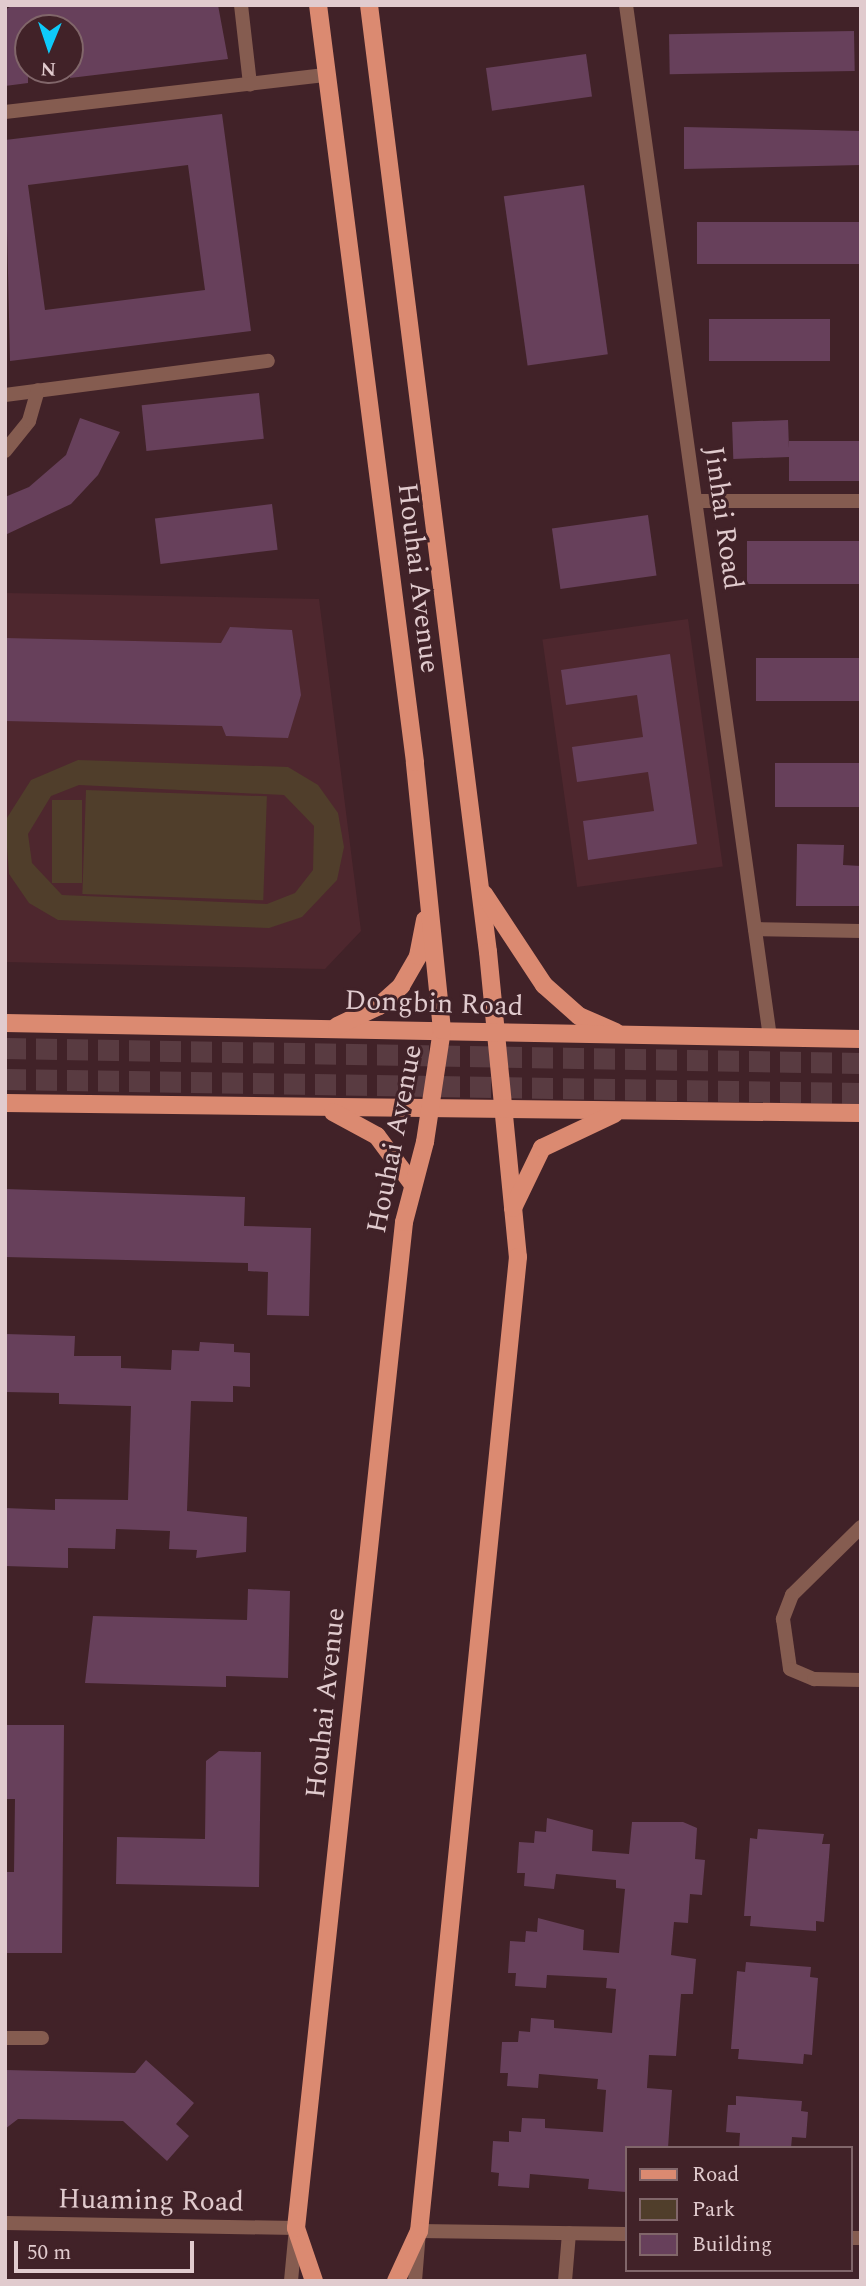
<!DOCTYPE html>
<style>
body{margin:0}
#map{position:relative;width:866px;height:2286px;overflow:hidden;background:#412228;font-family:Spectral,serif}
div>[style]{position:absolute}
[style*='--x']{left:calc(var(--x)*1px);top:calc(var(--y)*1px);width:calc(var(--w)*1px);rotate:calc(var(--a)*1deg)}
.built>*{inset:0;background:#4e272e;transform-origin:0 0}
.green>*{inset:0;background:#503e2b;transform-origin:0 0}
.building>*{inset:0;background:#67405b;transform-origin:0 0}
.highway-tunnel>*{height:21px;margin-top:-10.5px;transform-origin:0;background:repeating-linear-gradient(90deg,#593b41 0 21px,transparent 0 31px)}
.lane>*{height:14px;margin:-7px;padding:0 7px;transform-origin:7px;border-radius:7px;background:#855c50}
.street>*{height:14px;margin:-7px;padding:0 7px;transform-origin:7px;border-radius:7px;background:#855c50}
.primary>*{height:18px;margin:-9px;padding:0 9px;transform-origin:9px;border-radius:9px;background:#db8a71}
span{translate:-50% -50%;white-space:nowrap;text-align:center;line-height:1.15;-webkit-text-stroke:6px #412228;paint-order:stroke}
.street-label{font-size:28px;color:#e1cbce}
.frame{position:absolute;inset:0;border:7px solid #e1cbce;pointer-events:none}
.legend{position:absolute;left:625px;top:2146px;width:228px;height:126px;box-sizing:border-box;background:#412228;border:2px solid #81666a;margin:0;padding:9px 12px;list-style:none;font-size:21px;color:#e1cbce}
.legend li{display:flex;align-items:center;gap:14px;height:35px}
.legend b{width:35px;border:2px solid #81666a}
.north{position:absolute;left:14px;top:14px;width:70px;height:70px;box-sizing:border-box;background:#412228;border:2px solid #81666a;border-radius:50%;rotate:182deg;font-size:19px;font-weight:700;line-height:28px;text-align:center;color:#e1cbce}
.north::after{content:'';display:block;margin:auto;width:24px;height:32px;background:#0ecafa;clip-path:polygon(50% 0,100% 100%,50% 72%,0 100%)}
.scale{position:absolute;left:14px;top:2241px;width:180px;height:32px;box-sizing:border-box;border:4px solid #e1cbce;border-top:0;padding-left:9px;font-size:21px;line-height:24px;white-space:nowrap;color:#e1cbce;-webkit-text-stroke:5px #412228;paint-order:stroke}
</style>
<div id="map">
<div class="built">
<i style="clip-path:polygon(5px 593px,319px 599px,361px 931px,325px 969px,5px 962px)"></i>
<i style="left:688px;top:619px;width:250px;height:147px;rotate:82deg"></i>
</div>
<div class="green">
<i style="clip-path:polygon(evenodd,78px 760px,288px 767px,318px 785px,338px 813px,344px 847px,337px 880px,302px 917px,269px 928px,58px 920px,29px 903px,9px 874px,5px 821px,31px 780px,78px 760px,79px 785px,284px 795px,314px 826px,313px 870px,295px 893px,267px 904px,62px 895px,32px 863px,28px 834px,51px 796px,79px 785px)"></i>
<i style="left:86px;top:790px;width:181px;height:104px;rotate:2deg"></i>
<i style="left:52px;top:800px;width:30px;height:83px"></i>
</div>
<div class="building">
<i style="clip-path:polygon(13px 5px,218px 5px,228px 59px,70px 78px,70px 28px,28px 28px,28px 83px,5px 86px,5px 10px)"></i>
<i style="left:854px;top:31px;width:40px;height:185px;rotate:89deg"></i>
<i style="left:586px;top:54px;width:43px;height:101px;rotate:82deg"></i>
<i style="clip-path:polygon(evenodd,222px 114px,251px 331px,10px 361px,5px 140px,222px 114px,188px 165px,205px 290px,45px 310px,28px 185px,188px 165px)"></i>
<i style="clip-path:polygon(684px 127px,861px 131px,861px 165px,684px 169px)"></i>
<i style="left:584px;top:185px;width:171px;height:81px;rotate:82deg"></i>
<i style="left:861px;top:222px;width:42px;height:164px;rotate:90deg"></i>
<i style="left:709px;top:319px;width:121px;height:42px"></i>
<i style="left:259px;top:393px;width:46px;height:118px;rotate:84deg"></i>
<i style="clip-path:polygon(80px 418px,120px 432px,98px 475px,71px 504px,5px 535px,5px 497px,29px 487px,66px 455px)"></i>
<i style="left:788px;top:420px;width:37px;height:56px;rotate:88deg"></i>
<i style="left:861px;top:441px;width:40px;height:72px;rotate:90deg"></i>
<i style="left:272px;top:504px;width:46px;height:118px;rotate:83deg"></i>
<i style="left:648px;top:515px;width:61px;height:97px;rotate:82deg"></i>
<i style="left:861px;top:541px;width:43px;height:114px;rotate:90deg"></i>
<i style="clip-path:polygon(230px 627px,292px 630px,301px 695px,288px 738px,226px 736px,222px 726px,5px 721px,5px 638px,221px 643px)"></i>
<i style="clip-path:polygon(670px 654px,697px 844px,588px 860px,583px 821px,654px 811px,648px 772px,577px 782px,572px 747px,643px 737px,637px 695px,566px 705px,561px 670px)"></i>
<i style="left:861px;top:658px;width:43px;height:105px;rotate:90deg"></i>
<i style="left:861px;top:763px;width:44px;height:86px;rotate:90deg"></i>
<i style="clip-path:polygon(797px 844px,844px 845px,843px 865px,861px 866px,861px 906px,796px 906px)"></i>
<i style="clip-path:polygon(5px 1189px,245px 1197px,244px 1226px,311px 1228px,309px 1316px,267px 1315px,268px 1272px,248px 1271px,248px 1263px,5px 1257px)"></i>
<i style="clip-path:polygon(5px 1334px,75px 1336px,74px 1356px,121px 1356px,121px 1368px,171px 1370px,172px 1350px,199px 1351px,200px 1342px,234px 1344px,234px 1352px,250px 1353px,250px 1387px,233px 1386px,233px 1402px,191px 1401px,187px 1511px,247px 1517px,246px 1552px,196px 1558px,197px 1550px,169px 1549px,170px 1531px,116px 1529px,115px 1549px,68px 1548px,68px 1568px,5px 1566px,5px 1508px,55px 1510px,55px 1499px,128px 1500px,131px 1406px,59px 1404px,59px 1393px,5px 1392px)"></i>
<i style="clip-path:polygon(248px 1589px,290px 1591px,288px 1678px,226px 1676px,226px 1687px,85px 1683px,93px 1616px,247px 1620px)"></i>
<i style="clip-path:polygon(5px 1725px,64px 1725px,62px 1953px,5px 1953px,5px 1872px,14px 1872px,15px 1799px,5px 1799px)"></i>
<i style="clip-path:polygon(219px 1751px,261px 1752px,259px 1887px,116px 1884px,117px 1837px,205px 1839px,206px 1761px)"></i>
<i style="clip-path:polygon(547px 1818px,593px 1830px,592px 1851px,629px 1854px,632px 1822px,683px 1822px,697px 1828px,695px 1859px,705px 1860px,702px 1895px,690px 1894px,688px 1923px,674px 1922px,671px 1955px,696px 1959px,693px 1994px,681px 1994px,676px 2056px,649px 2055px,647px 2088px,672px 2090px,668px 2148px,626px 2148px,626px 2192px,588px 2189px,589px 2179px,530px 2174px,529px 2188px,498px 2186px,499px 2173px,491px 2172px,493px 2141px,509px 2142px,509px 2131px,521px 2132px,522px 2118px,545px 2119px,545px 2128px,603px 2132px,606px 2090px,597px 2089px,598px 2079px,539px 2074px,538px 2088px,507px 2086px,508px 2073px,500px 2073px,502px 2042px,518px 2042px,519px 2031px,530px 2032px,531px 2018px,554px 2020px,554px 2028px,612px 2033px,616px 1989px,606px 1988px,607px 1978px,547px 1975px,546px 1988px,515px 1986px,516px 1973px,508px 1973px,510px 1941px,525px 1942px,526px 1931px,537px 1932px,538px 1918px,584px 1930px,583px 1950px,619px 1953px,625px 1889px,616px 1888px,616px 1880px,556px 1874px,554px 1889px,524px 1886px,525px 1873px,517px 1873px,519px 1842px,534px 1843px,535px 1831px,546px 1832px)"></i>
<i style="clip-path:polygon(758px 1829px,824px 1834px,822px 1844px,830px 1844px,824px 1922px,816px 1921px,816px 1931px,750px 1926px,751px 1916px,744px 1916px,750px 1838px,757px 1839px)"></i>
<i style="clip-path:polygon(746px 1962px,811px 1967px,810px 1977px,818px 1978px,812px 2055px,804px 2054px,803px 2064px,738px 2059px,739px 2049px,731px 2049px,737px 1971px,745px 1972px)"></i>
<i style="clip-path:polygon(146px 2060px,194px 2103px,176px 2124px,189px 2136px,167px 2161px,123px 2121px,18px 2119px,5px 2129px,5px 2070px,135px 2073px)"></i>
<i style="clip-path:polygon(736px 2096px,802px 2101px,801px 2111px,808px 2112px,806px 2138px,792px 2137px,791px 2148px,739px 2148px,740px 2133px,726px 2132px,728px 2105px,736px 2105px)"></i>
</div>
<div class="highway-tunnel">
<i style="--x:5;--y:1048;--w:856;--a:1"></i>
<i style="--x:5;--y:1079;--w:856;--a:0.94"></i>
</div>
<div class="lane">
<i style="--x:241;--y:5;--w:80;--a:83.5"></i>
<i style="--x:5;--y:112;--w:324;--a:-6.6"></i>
<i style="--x:5;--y:395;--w:265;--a:-7.4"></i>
<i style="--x:5;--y:451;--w:38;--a:-51"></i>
<i style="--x:29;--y:421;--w:32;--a:-74"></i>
<i style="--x:696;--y:501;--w:165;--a:0"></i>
<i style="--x:755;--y:929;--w:106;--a:1.1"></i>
<i style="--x:861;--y:1527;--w:97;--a:135.4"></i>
<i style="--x:792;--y:1595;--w:26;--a:111"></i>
<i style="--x:783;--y:1619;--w:50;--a:82"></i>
<i style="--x:790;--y:1669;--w:26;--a:23"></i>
<i style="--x:814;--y:1679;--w:47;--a:1.2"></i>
<i style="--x:5;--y:2038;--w:37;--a:0"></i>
<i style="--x:565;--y:2281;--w:48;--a:-85.2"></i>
</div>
<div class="street">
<i style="--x:626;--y:5;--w:1043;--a:82.06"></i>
<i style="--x:5;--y:2223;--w:291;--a:1"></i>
<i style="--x:296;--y:2228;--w:53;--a:95.4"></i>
<i style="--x:850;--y:2238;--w:11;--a:0"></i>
<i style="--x:415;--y:2281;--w:50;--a:-85.4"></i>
<i style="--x:419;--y:2231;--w:207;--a:0.8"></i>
</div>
<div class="primary">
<i style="--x:369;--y:5;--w:954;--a:82.84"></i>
<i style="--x:488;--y:952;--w:306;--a:84.4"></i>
<i style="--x:518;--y:1257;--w:979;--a:95.8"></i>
<i style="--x:419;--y:2231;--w:55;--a:114.7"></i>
<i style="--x:484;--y:894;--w:109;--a:56.6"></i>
<i style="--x:544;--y:985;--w:47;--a:41.5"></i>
<i style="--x:579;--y:1016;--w:40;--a:23.4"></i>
<i style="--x:5;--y:1023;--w:856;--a:1.07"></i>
<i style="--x:337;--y:1026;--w:47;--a:-25.5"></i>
<i style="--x:379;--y:1006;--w:30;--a:-42"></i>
<i style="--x:401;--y:986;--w:34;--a:-60"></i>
<i style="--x:418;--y:956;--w:37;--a:-79"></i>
<i style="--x:5;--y:1103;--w:856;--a:0.67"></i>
<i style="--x:333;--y:1112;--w:50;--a:28.6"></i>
<i style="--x:377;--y:1136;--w:57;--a:53.5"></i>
<i style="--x:513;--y:1208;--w:67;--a:-64.2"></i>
<i style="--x:542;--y:1148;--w:80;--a:-25.3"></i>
<i style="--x:314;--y:2281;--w:56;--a:-108.8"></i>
<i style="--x:296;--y:2228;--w:1012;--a:-83.87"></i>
<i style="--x:404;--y:1222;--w:83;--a:-75.3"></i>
<i style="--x:425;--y:1142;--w:113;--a:-81.4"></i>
<i style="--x:442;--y:1030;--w:269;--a:-95.8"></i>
<i style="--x:415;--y:762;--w:763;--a:-97.3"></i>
</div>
<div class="street-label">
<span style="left:723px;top:518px;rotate:82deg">Jinhai Road</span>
<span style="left:418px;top:578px;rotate:83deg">Houhai Avenue</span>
<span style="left:434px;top:1004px;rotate:2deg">Dongbin Road</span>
<span style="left:395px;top:1139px;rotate:-79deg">Houhai Avenue</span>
<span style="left:326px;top:1703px;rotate:-84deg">Houhai Avenue</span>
<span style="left:151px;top:2201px;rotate:1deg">Huaming Road</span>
</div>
<div class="frame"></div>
<ul class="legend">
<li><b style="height:9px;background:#db8a71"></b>Road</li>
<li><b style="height:19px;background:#503e2b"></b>Park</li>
<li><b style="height:19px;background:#67405b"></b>Building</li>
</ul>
<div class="north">N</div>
<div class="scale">50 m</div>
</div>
